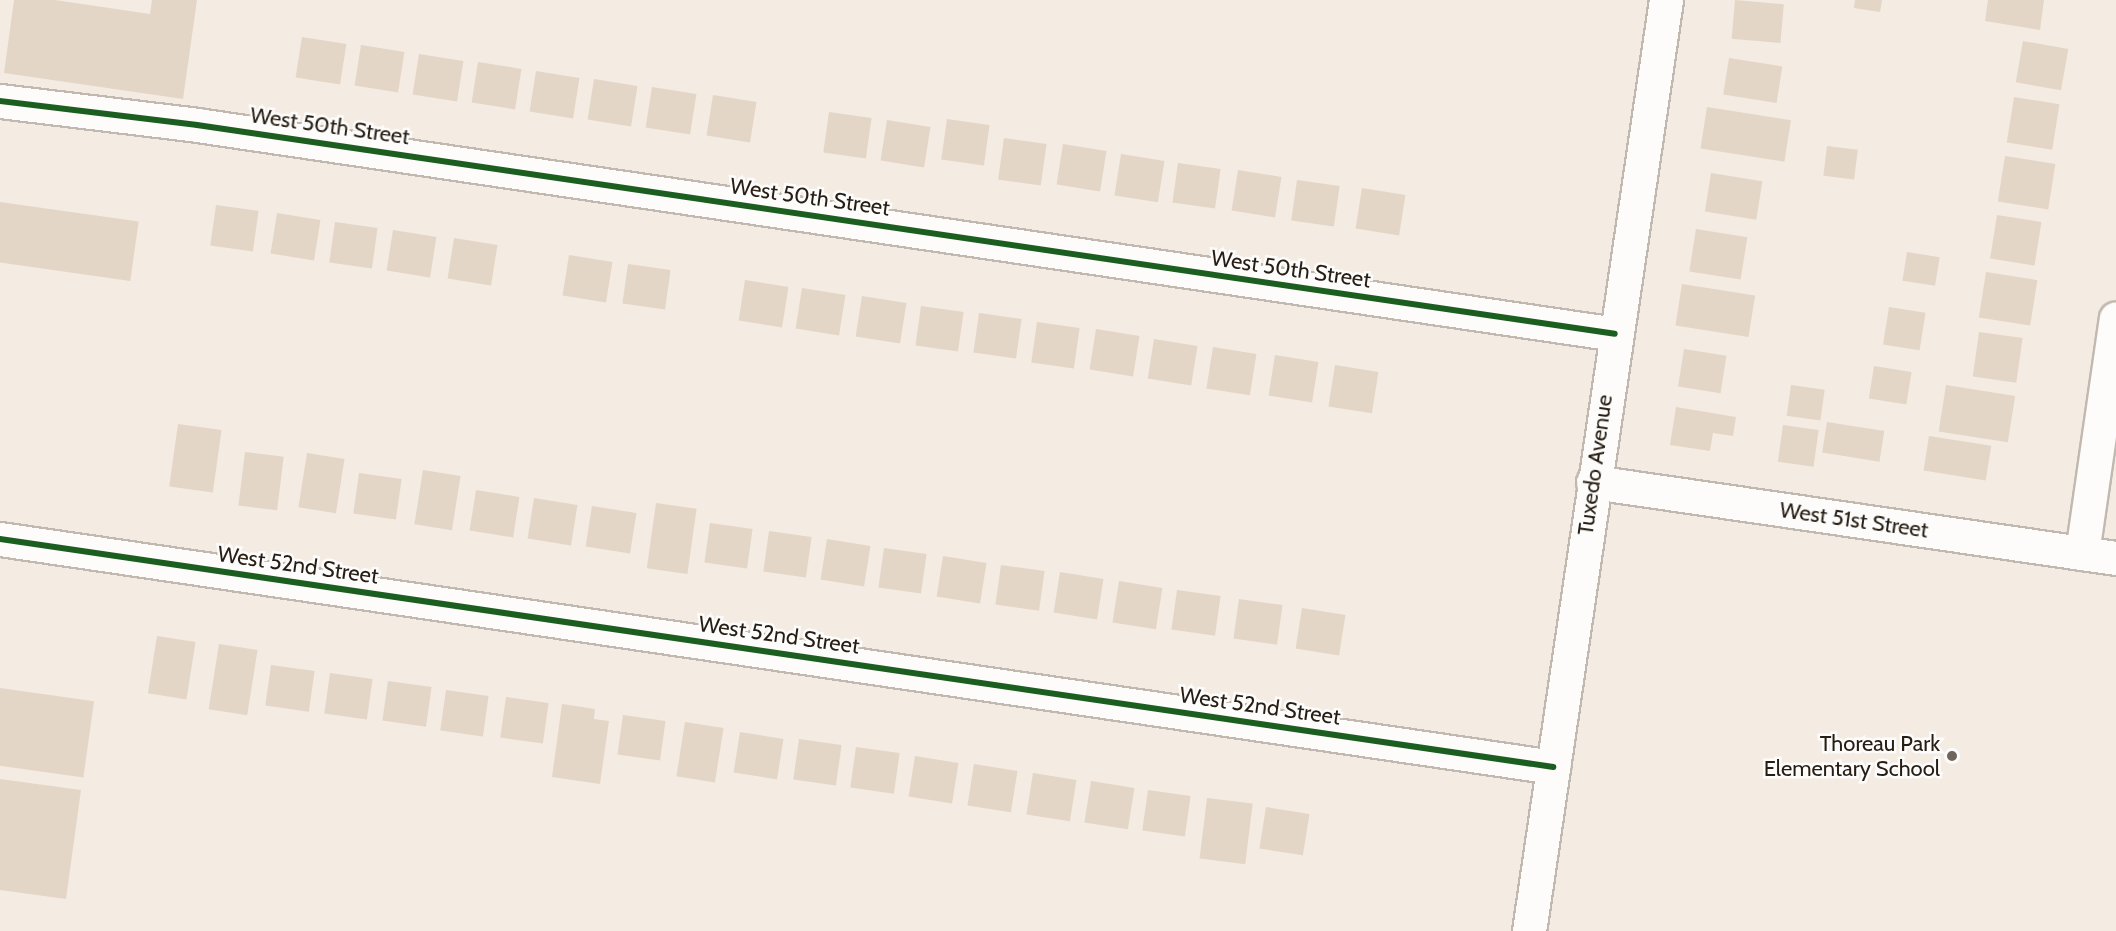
<!DOCTYPE html>
<style>
body{margin:0}
#map{position:relative;width:2116px;height:931px;overflow:hidden;background:#f4ebe2;font-family:Cabin,sans-serif}
div>[style]{position:absolute}
[style*='--x']{left:calc(var(--x)*1px);top:calc(var(--y)*1px);width:calc(var(--w)*1px);rotate:calc(var(--a)*1deg)}
.building>*{inset:0;background:#e4d6c6;transform-origin:0 0}
.roads{filter:drop-shadow(2px 0 #c1b9af) drop-shadow(-2px 0 #c1b9af) drop-shadow(0 2px #c1b9af) drop-shadow(0 -2px #c1b9af)}
.minor>*{height:33px;margin:-16.5px;padding:0 16.5px;transform-origin:16.5px;border-radius:16.5px;background:#fdfcfb}
.cycleway>*{height:6px;margin:-3px;padding:0 3px;transform-origin:3px;border-radius:3px;background:#1b5e20}
.dots>*{width:16px;height:16px;translate:-50% -50%;box-sizing:border-box;border:3px solid #fcfcfc;border-radius:50%}
span{translate:-50% -50%;white-space:nowrap;text-align:center;line-height:1.15;-webkit-text-stroke:5px #fcfcfc;paint-order:stroke}
.street-label{font-size:22px;color:#271d12}
.poi-label{font-size:22px;color:#271d12}
.right{translate:-100% -50%;text-align:right}
</style>
<div id="map">
<div class="building">
<i style="clip-path:polygon(14px 0,55px 0,150px 14px,152px 0,197px 0,183px 99px,4px 73px)"></i>
<i style="left:1735px;top:0;width:49px;height:39px;rotate:5deg"></i>
<i style="clip-path:polygon(1855px 0,1882px 0,1880px 12px,1854px 8px)"></i>
<i style="clip-path:polygon(1988px 0,2044px 0,2040px 30px,1985px 21px)"></i>
<i style="left:302px;top:37px;width:45px;height:41px;rotate:9deg"></i>
<i style="left:2023px;top:41px;width:46px;height:42px;rotate:10deg"></i>
<i style="left:361px;top:45px;width:44px;height:41px;rotate:9deg"></i>
<i style="left:419px;top:54px;width:45px;height:41px;rotate:9deg"></i>
<i style="left:1729px;top:58px;width:54px;height:37px;rotate:9deg"></i>
<i style="left:478px;top:62px;width:44px;height:41px;rotate:9deg"></i>
<i style="left:536px;top:71px;width:44px;height:41px;rotate:9deg"></i>
<i style="left:594px;top:79px;width:44px;height:41px;rotate:9deg"></i>
<i style="left:652px;top:87px;width:45px;height:41px;rotate:9deg"></i>
<i style="left:713px;top:95px;width:44px;height:41px;rotate:9deg"></i>
<i style="left:2014px;top:97px;width:46px;height:46px;rotate:9deg"></i>
<i style="left:1707px;top:107px;width:85px;height:42px;rotate:9deg"></i>
<i style="left:829px;top:112px;width:43px;height:41px;rotate:8deg"></i>
<i style="left:947px;top:119px;width:43px;height:41px;rotate:8deg"></i>
<i style="left:887px;top:120px;width:44px;height:41px;rotate:9deg"></i>
<i style="left:1004px;top:138px;width:43px;height:42px;rotate:8deg"></i>
<i style="left:1063px;top:144px;width:44px;height:41px;rotate:9deg"></i>
<i style="left:1827px;top:146px;width:31px;height:30px;rotate:7deg"></i>
<i style="left:1121px;top:154px;width:44px;height:42px;rotate:9deg"></i>
<i style="left:2005px;top:156px;width:51px;height:46px;rotate:9deg"></i>
<i style="left:1178px;top:163px;width:43px;height:40px;rotate:8deg"></i>
<i style="left:1238px;top:170px;width:44px;height:41px;rotate:9deg"></i>
<i style="left:1711px;top:173px;width:52px;height:39px;rotate:9deg"></i>
<i style="left:1297px;top:180px;width:43px;height:41px;rotate:8deg"></i>
<i style="left:1362px;top:188px;width:44px;height:41px;rotate:9deg"></i>
<i style="left:0;top:202px;width:140px;height:60px;rotate:8deg"></i>
<i style="left:216px;top:205px;width:43px;height:41px;rotate:8deg"></i>
<i style="left:277px;top:213px;width:44px;height:41px;rotate:9deg"></i>
<i style="left:1997px;top:215px;width:45px;height:44px;rotate:9deg"></i>
<i style="left:335px;top:222px;width:43px;height:41px;rotate:8deg"></i>
<i style="left:1696px;top:229px;width:52px;height:43px;rotate:9deg"></i>
<i style="left:393px;top:230px;width:44px;height:41px;rotate:9deg"></i>
<i style="left:454px;top:238px;width:44px;height:41px;rotate:9deg"></i>
<i style="left:1907px;top:252px;width:33px;height:29px;rotate:9deg"></i>
<i style="left:569px;top:255px;width:44px;height:41px;rotate:9deg"></i>
<i style="left:628px;top:264px;width:43px;height:40px;rotate:8deg"></i>
<i style="left:1986px;top:272px;width:52px;height:46px;rotate:9deg"></i>
<i style="left:745px;top:280px;width:44px;height:41px;rotate:9deg"></i>
<i style="left:1682px;top:284px;width:74px;height:42px;rotate:9deg"></i>
<i style="left:802px;top:288px;width:44px;height:41px;rotate:9deg"></i>
<i style="left:862px;top:296px;width:45px;height:41px;rotate:9deg"></i>
<i style="left:921px;top:306px;width:43px;height:40px;rotate:8deg"></i>
<i style="left:1889px;top:307px;width:37px;height:38px;rotate:9deg"></i>
<i style="left:979px;top:313px;width:43px;height:40px;rotate:8deg"></i>
<i style="left:1037px;top:322px;width:43px;height:41px;rotate:8deg"></i>
<i style="left:1096px;top:329px;width:44px;height:41px;rotate:9deg"></i>
<i style="left:1979px;top:332px;width:44px;height:45px;rotate:8deg"></i>
<i style="left:1154px;top:339px;width:44px;height:40px;rotate:9deg"></i>
<i style="left:1213px;top:347px;width:44px;height:42px;rotate:9deg"></i>
<i style="left:1684px;top:349px;width:43px;height:38px;rotate:9deg"></i>
<i style="left:1275px;top:355px;width:44px;height:41px;rotate:9deg"></i>
<i style="left:1335px;top:365px;width:44px;height:42px;rotate:9deg"></i>
<i style="left:1874px;top:366px;width:38px;height:33px;rotate:9deg"></i>
<i style="left:1791px;top:385px;width:34px;height:31px;rotate:8deg"></i>
<i style="left:1946px;top:385px;width:70px;height:47px;rotate:9deg"></i>
<i style="clip-path:polygon(1676px 407px,1736px 417px,1733px 436px,1713px 433px,1710px 451px,1670px 445px)"></i>
<i style="left:1827px;top:422px;width:58px;height:31px;rotate:9deg"></i>
<i style="left:178px;top:424px;width:44px;height:63px;rotate:8deg"></i>
<i style="left:1783px;top:425px;width:36px;height:37px;rotate:8deg"></i>
<i style="left:1929px;top:436px;width:63px;height:35px;rotate:9deg"></i>
<i style="left:245px;top:452px;width:39px;height:54px;rotate:7deg"></i>
<i style="left:307px;top:453px;width:38px;height:55px;rotate:9deg"></i>
<i style="left:423px;top:470px;width:38px;height:55px;rotate:9deg"></i>
<i style="left:359px;top:473px;width:43px;height:41px;rotate:8deg"></i>
<i style="left:476px;top:490px;width:44px;height:41px;rotate:9deg"></i>
<i style="left:534px;top:498px;width:44px;height:41px;rotate:9deg"></i>
<i style="left:656px;top:503px;width:41px;height:66px;rotate:8deg"></i>
<i style="left:592px;top:506px;width:45px;height:41px;rotate:9deg"></i>
<i style="left:710px;top:523px;width:43px;height:40px;rotate:8deg"></i>
<i style="left:769px;top:531px;width:43px;height:41px;rotate:8deg"></i>
<i style="left:827px;top:539px;width:44px;height:41px;rotate:9deg"></i>
<i style="left:884px;top:548px;width:43px;height:40px;rotate:8deg"></i>
<i style="left:943px;top:556px;width:44px;height:41px;rotate:9deg"></i>
<i style="left:1001px;top:565px;width:44px;height:40px;rotate:8deg"></i>
<i style="left:1060px;top:572px;width:44px;height:41px;rotate:9deg"></i>
<i style="left:1119px;top:581px;width:44px;height:42px;rotate:9deg"></i>
<i style="left:1177px;top:590px;width:44px;height:40px;rotate:8deg"></i>
<i style="left:1239px;top:599px;width:44px;height:40px;rotate:8deg"></i>
<i style="left:1302px;top:608px;width:44px;height:41px;rotate:9deg"></i>
<i style="left:157px;top:636px;width:39px;height:58px;rotate:9deg"></i>
<i style="left:219px;top:644px;width:39px;height:66px;rotate:9deg"></i>
<i style="left:271px;top:665px;width:44px;height:41px;rotate:8deg"></i>
<i style="left:330px;top:673px;width:43px;height:41px;rotate:8deg"></i>
<i style="left:388px;top:681px;width:44px;height:40px;rotate:8deg"></i>
<i style="left:0;top:688px;width:95px;height:77px;rotate:8deg"></i>
<i style="left:446px;top:690px;width:43px;height:41px;rotate:8deg"></i>
<i style="left:506px;top:697px;width:43px;height:41px;rotate:8deg"></i>
<i style="clip-path:polygon(562px 704px,595px 709px,594px 719px,609px 721px,600px 784px,552px 777px)"></i>
<i style="left:623px;top:715px;width:43px;height:40px;rotate:8deg"></i>
<i style="left:685px;top:722px;width:39px;height:55px;rotate:9deg"></i>
<i style="left:740px;top:732px;width:44px;height:41px;rotate:9deg"></i>
<i style="left:799px;top:739px;width:43px;height:41px;rotate:8deg"></i>
<i style="left:856px;top:747px;width:44px;height:41px;rotate:8deg"></i>
<i style="left:915px;top:756px;width:44px;height:41px;rotate:9deg"></i>
<i style="left:974px;top:764px;width:44px;height:42px;rotate:9deg"></i>
<i style="left:1033px;top:773px;width:44px;height:42px;rotate:9deg"></i>
<i style="clip-path:polygon(0 779px,81px 790px,66px 899px,0 890px)"></i>
<i style="left:1091px;top:781px;width:44px;height:42px;rotate:9deg"></i>
<i style="left:1148px;top:790px;width:43px;height:41px;rotate:8deg"></i>
<i style="left:1207px;top:798px;width:46px;height:61px;rotate:7deg"></i>
<i style="left:1266px;top:807px;width:44px;height:42px;rotate:9deg"></i>
</div>
<div class="roads">
<div class="minor">
<i style="--x:0;--y:101;--w:198;--a:6.9"></i>
<i style="--x:197;--y:125;--w:1433;--a:8.38"></i>
<i style="--x:1593;--y:482;--w:528;--a:8.27"></i>
<i style="--x:0;--y:539;--w:1570;--a:8.35"></i>
<i style="--x:2082;--y:553;--w:237;--a:-81.8"></i>
<i style="--x:1529;--y:931;--w:941;--a:-81.63"></i>
</div>
</div>
<div class="cycleway">
<i style="--x:0;--y:101;--w:198;--a:6.9"></i>
<i style="--x:197;--y:125;--w:1433;--a:8.38"></i>
<i style="--x:0;--y:539;--w:1570;--a:8.35"></i>
</div>
<div class="dots">
<i style="left:1952px;top:756px;background:#6f655b"></i>
</div>
<div class="street-label">
<span style="left:330px;top:126px;rotate:8deg">West 50th Street</span>
<span style="left:810px;top:197px;rotate:8deg">West 50th Street</span>
<span style="left:1291px;top:269px;rotate:8deg">West 50th Street</span>
<span style="left:1595px;top:465px;rotate:-82deg">Tuxedo Avenue</span>
<span style="left:1854px;top:520px;rotate:8deg">West 51st Street</span>
<span style="left:298px;top:565px;rotate:8deg">West 52nd Street</span>
<span style="left:779px;top:635px;rotate:8deg">West 52nd Street</span>
<span style="left:1260px;top:706px;rotate:8deg">West 52nd Street</span>
</div>
<div class="poi-label">
<span class="right" style="left:1940px;top:756px">Thoreau Park<br>Elementary School</span>
</div>
</div>
